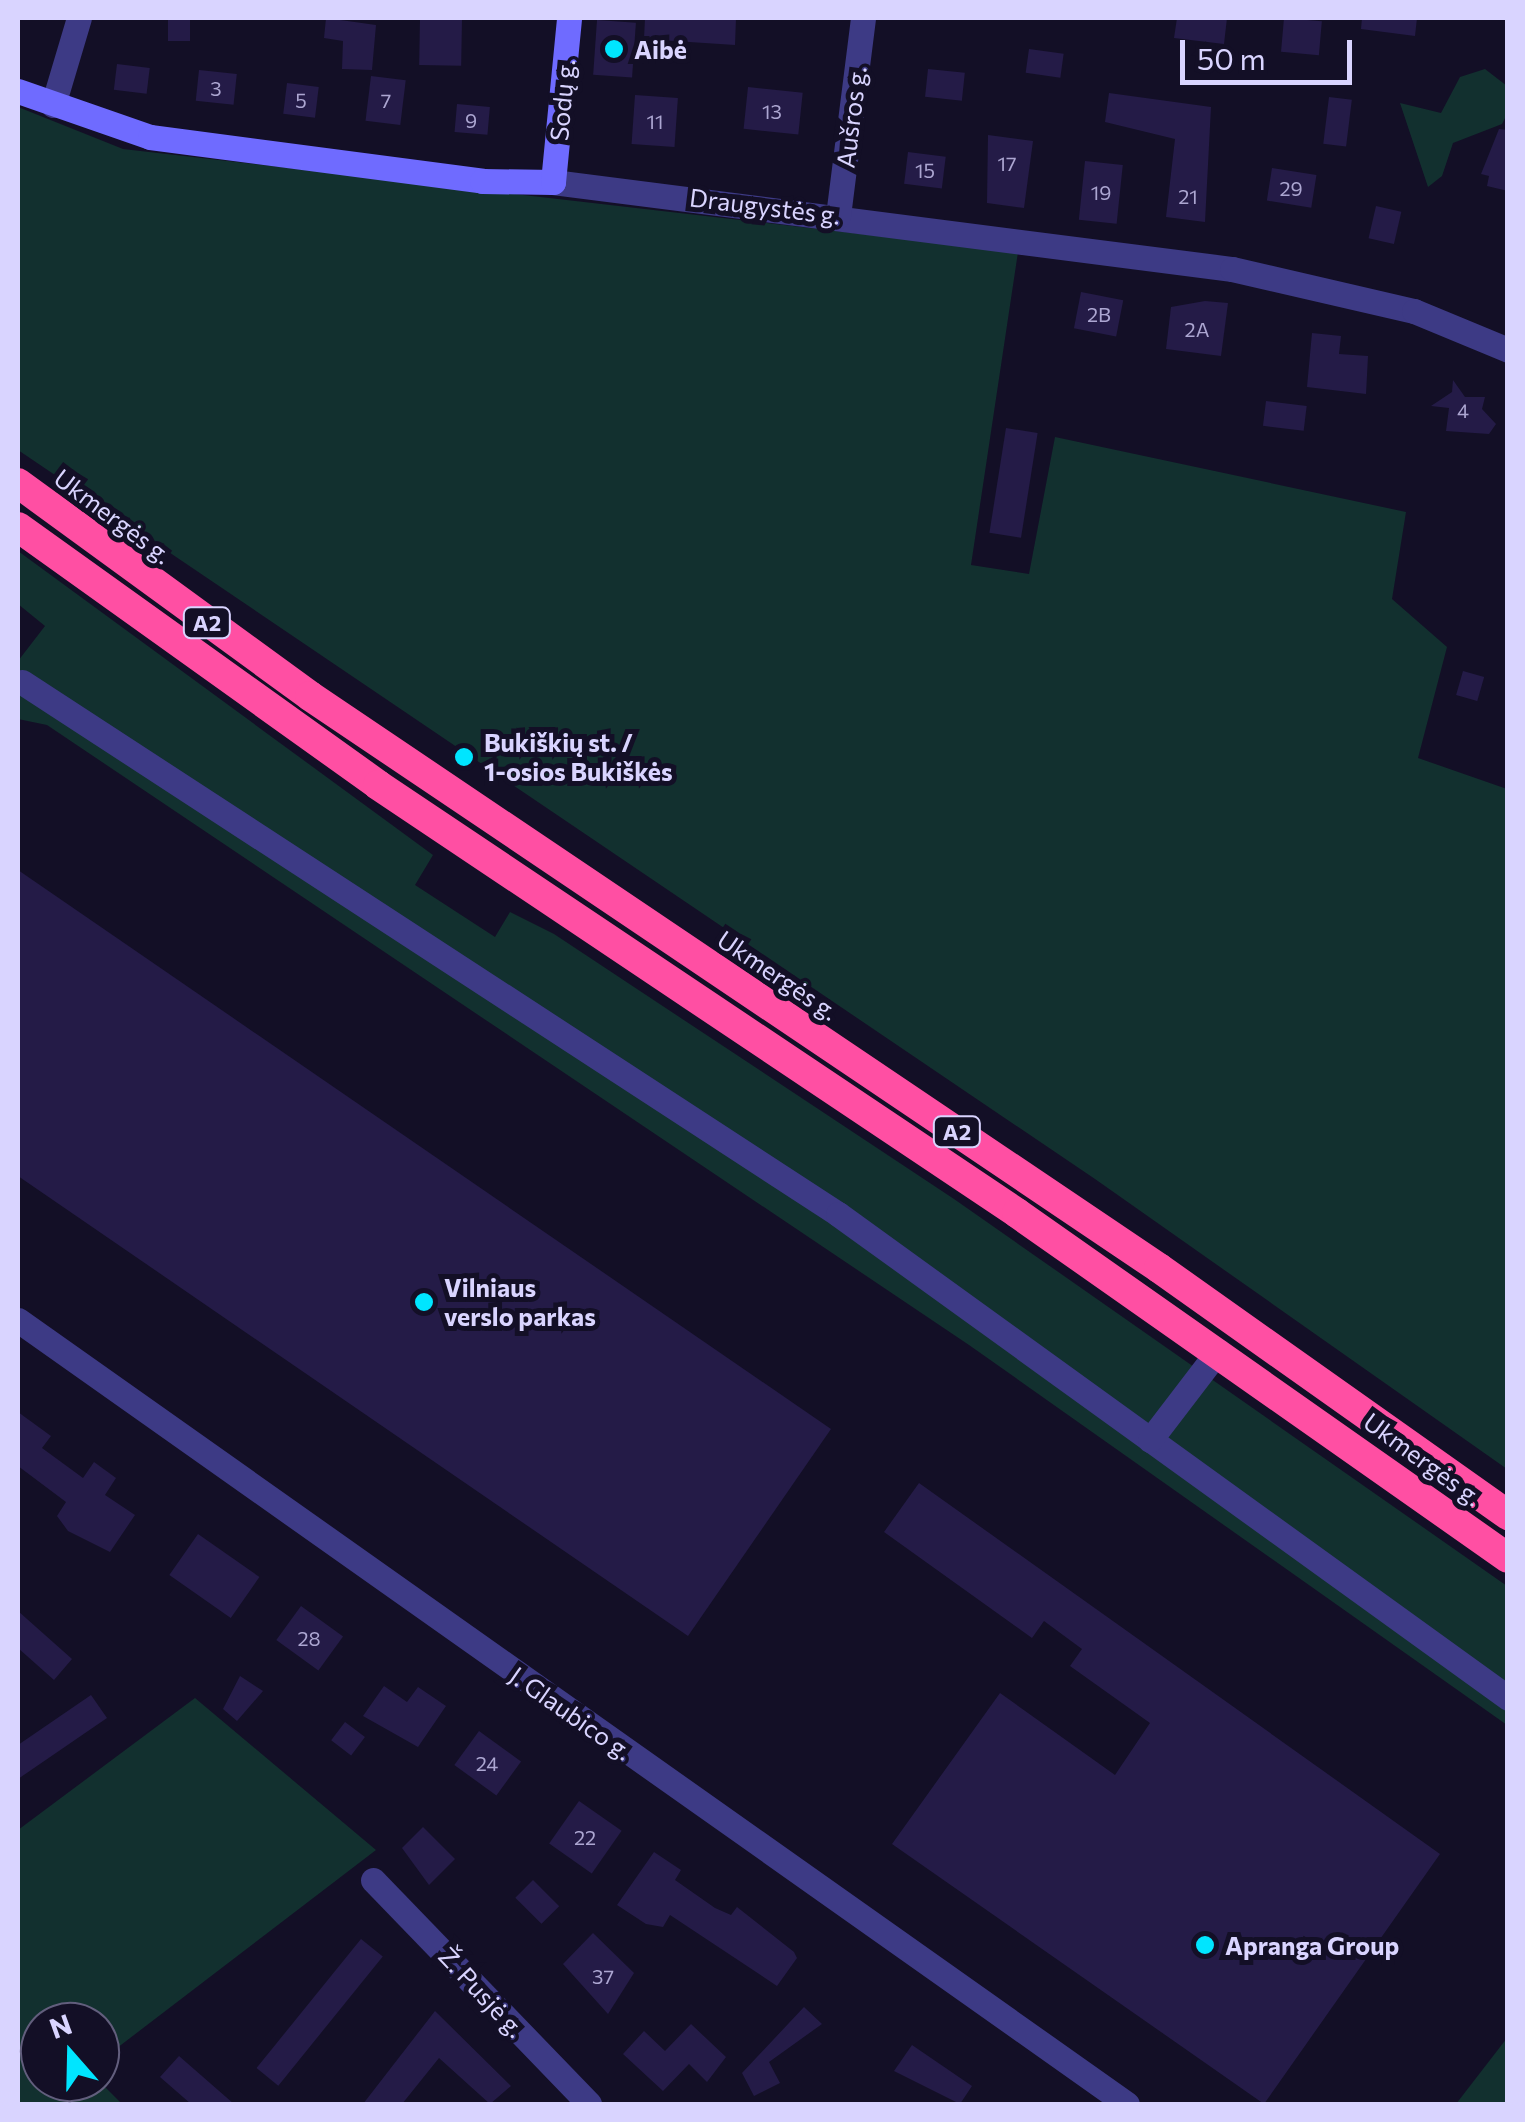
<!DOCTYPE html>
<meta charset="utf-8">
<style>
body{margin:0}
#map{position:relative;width:1525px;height:2122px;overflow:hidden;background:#130f26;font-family:Commissioner,sans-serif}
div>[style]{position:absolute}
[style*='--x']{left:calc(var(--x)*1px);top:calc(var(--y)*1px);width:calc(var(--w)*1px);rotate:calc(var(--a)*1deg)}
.green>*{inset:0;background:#12302f}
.building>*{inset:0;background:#241b47;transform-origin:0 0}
.street>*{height:25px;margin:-12.5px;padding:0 12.5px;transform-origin:12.5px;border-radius:12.5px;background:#3d3a85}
.secondary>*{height:25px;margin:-12.5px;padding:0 12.5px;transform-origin:12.5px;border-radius:12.5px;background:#6f6bff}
.highway>*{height:30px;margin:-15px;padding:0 15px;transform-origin:15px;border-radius:15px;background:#ff4fa3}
.dots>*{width:28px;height:28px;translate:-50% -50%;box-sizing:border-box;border:5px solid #130f26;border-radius:50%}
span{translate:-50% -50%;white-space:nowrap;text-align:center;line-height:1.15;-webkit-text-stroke:10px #130f26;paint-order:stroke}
.number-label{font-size:20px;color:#aca6d1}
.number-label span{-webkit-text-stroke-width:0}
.shield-label span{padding:2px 8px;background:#130f26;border:2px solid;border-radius:8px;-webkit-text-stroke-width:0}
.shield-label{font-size:22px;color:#d9d4ff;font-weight:700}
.poi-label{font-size:25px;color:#d9d4ff;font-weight:700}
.left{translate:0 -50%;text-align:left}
.street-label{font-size:25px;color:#d9d4ff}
.frame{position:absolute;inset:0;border:20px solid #d9d4ff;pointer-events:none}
.north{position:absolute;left:20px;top:2002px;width:100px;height:100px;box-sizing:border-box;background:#130f26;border:2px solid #625e7d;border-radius:50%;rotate:340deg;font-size:28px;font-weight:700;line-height:40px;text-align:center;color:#d9d4ff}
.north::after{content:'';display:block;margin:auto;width:35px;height:45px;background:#00e5ff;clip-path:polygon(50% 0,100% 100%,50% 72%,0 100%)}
.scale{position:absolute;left:1180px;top:40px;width:172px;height:45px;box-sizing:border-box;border:5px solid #d9d4ff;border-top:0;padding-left:12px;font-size:30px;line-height:35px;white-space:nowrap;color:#d9d4ff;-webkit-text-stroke:8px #130f26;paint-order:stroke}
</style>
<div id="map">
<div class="green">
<i style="clip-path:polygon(1485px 69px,1507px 86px,1507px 114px,1502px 124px,1453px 143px,1442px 176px,1428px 187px,1400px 103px,1441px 113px,1460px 77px)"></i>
<i style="clip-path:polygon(18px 107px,123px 149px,1018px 252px,971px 565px,1029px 574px,1055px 437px,1406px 512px,1392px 599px,1447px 647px,1418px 758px,1507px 789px,1507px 1469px,1095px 1179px,18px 450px)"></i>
<i style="clip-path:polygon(18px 551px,433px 855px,415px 885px,495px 937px,510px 912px,554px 934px,954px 1199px,1507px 1586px,1507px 1725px,969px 1345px,47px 725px,18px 719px,18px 661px,45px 626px,18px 604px)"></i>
<i style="clip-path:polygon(195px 1698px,376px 1850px,100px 2061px,100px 2022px,40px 2022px,40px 2082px,100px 2082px,122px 2104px,18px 2104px,18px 1830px)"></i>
<i style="clip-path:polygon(1507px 2038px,1507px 2104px,1456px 2104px)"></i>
</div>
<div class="building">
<i style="left:168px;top:18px;width:22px;height:23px"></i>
<i style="clip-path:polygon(326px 18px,376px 25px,372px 70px,342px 69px,343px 41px,324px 38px)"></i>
<i style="left:420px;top:18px;width:42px;height:47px;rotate:1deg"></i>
<i style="clip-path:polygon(645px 18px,736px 18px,735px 45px,644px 39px)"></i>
<i style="clip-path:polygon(1177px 18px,1227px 18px,1224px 44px,1174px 38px)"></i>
<i style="left:1284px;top:18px;width:38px;height:34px;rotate:5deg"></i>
<i style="clip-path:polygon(1362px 18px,1417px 18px,1415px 36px,1361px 29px)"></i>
<i style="left:597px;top:20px;width:39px;height:55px;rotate:4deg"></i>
<i style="left:1029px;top:49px;width:35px;height:24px;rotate:8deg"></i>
<i style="left:117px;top:64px;width:33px;height:26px;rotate:7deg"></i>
<i style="left:928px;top:69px;width:37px;height:28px;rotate:6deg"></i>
<i style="left:199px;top:70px;width:38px;height:31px;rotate:6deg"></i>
<i style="left:371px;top:76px;width:35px;height:45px;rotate:7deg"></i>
<i style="left:287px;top:83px;width:32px;height:31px;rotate:7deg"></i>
<i style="left:748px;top:87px;width:55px;height:42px;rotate:6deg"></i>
<i style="clip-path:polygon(1109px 93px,1211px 107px,1205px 222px,1166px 217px,1175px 139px,1105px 122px)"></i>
<i style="left:635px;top:95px;width:43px;height:49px;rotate:4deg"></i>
<i style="left:1329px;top:97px;width:23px;height:47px;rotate:7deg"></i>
<i style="left:457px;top:104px;width:33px;height:28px;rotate:5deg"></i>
<i style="clip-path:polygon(1499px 129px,1508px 130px,1508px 191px,1487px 186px,1489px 176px,1481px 174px)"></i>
<i style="clip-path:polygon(988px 135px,1033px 141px,1024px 208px,987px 203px)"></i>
<i style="left:908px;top:152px;width:38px;height:32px;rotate:7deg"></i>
<i style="left:1085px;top:161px;width:38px;height:59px;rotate:6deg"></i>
<i style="left:1272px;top:168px;width:45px;height:33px;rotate:9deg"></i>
<i style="left:1376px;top:206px;width:26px;height:33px;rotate:13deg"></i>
<i style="left:1081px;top:292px;width:43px;height:37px;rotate:11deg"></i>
<i style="clip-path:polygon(1205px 301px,1228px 303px,1221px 356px,1166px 349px,1171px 307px)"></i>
<i style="clip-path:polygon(1312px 333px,1341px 336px,1339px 354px,1368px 356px,1366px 394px,1307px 387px)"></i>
<i style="clip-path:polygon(1453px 380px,1465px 397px,1485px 397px,1482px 409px,1496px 424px,1489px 434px,1446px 431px,1449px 408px,1431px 406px,1452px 392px)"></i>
<i style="left:1266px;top:401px;width:41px;height:25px;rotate:7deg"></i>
<i style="left:1006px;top:428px;width:32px;height:106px;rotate:9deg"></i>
<i style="left:1463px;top:671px;width:22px;height:25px;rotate:16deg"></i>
<i style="clip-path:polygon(18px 870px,831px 1429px,688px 1636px,18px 1176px)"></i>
<i style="clip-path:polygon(18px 1412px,51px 1436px,42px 1448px,83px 1478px,94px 1462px,116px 1478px,105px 1495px,135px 1515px,110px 1552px,68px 1531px,57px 1516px,66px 1502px,18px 1466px)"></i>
<i style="clip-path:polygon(919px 1483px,1440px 1854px,1264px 2104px,892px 1844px,1000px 1693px,1115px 1775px,1150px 1723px,1070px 1666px,1082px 1649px,1044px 1621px,1032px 1638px,884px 1532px)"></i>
<i style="left:198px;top:1534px;width:75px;height:50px;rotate:35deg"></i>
<i style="left:301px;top:1606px;width:52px;height:42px;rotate:36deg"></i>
<i style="clip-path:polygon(18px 1611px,72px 1659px,54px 1680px,18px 1648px)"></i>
<i style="clip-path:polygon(240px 1676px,263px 1691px,237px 1721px,223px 1709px)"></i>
<i style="clip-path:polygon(384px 1686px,407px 1702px,418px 1687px,446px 1706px,418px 1747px,363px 1716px)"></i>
<i style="clip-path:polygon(91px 1695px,107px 1718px,18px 1779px,18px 1745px)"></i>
<i style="left:345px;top:1722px;width:25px;height:23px;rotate:37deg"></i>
<i style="left:479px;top:1731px;width:52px;height:42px;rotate:36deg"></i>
<i style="left:579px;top:1801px;width:52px;height:52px;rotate:35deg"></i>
<i style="clip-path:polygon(423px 1827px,455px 1859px,429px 1885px,402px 1848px)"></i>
<i style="clip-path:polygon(654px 1852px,681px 1870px,675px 1880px,715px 1908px,731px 1915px,737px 1907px,794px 1952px,797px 1958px,777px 1986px,670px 1915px,663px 1927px,646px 1924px,617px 1905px)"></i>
<i style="left:533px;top:1880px;width:37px;height:25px;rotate:45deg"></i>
<i style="clip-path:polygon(593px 1933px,634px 1973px,608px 2014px,563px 1964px)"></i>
<i style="left:361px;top:1939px;width:28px;height:166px;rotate:39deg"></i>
<i style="clip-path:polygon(804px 2007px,822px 2024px,769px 2062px,780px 2083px,754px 2096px,742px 2073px)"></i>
<i style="clip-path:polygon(435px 2011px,511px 2086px,490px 2104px,439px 2058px,402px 2104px,363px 2104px)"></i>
<i style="clip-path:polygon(691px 2024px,726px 2057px,707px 2082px,689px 2064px,663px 2091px,623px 2054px,644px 2031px,665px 2051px)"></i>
<i style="clip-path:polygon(912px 2045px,972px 2086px,960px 2104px,894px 2071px)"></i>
<i style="clip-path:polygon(179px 2056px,234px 2104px,191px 2104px,160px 2077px)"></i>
</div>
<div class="street">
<i style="--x:53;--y:105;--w:91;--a:-73.4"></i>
<i style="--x:553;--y:182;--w:685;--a:7.3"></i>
<i style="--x:1232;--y:269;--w:187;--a:13"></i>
<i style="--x:1414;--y:311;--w:102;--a:22.5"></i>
<i style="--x:838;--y:216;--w:200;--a:-82.8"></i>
<i style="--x:22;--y:682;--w:974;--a:33.1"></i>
<i style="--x:838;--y:1214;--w:827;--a:35.84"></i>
<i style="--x:18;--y:1320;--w:1358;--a:35.26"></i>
<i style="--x:1150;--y:1440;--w:112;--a:-52.6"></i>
<i style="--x:373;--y:1880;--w:311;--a:46"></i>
</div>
<div class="secondary">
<i style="--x:18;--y:91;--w:140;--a:19.2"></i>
<i style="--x:150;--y:137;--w:335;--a:7.5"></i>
<i style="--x:482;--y:181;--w:71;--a:0.8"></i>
<i style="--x:553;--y:182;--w:165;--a:-84.4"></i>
</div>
<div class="highway">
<i style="--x:18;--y:483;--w:361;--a:36.1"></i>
<i style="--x:310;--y:696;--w:1024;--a:33.97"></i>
<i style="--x:1159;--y:1268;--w:428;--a:35.3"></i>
<i style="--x:18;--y:527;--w:443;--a:35.6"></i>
<i style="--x:378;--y:785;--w:769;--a:33.81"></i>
<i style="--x:1017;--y:1213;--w:600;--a:35.09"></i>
</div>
<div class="dots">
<i style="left:614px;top:49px;background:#00e5ff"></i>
<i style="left:464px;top:757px;background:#00e5ff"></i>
<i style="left:424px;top:1302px;background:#00e5ff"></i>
<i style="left:1205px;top:1945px;background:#00e5ff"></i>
</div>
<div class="number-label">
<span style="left:216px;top:88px">3</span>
<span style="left:301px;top:100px">5</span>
<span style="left:386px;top:100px">7</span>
<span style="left:772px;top:111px">13</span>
<span style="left:471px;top:120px">9</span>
<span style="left:655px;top:121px">11</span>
<span style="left:1007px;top:163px">17</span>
<span style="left:925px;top:170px">15</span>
<span style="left:1291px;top:188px">29</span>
<span style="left:1101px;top:192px">19</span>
<span style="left:1188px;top:196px">21</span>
<span style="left:1099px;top:314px">2B</span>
<span style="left:1197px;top:329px">2A</span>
<span style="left:1463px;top:410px">4</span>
<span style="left:309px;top:1638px">28</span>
<span style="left:487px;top:1763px">24</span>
<span style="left:585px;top:1837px">22</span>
<span style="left:603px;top:1976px">37</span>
</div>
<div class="shield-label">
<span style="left:207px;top:623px">A2</span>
<span style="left:957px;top:1132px">A2</span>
</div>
<div class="poi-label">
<span class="left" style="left:634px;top:49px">Aibė</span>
<span class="left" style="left:484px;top:757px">Bukiškių st. /<br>1-osios Bukiškės</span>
<span class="left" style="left:444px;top:1302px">Vilniaus<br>verslo parkas</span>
<span class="left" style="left:1225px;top:1945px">Apranga Group</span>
</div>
<div class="street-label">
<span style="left:562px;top:100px;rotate:-85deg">Sodų g.</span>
<span style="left:851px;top:117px;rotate:-83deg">Aušros g.</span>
<span style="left:765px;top:206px;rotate:7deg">Draugystės g.</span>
<span style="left:113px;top:516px;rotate:37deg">Ukmergės g.</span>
<span style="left:778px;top:975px;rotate:34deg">Ukmergės g.</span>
<span style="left:1423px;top:1459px;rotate:36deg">Ukmergės g.</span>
<span style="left:571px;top:1713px;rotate:35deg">J. Glaubico g.</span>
<span style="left:482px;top:1992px;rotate:47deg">Ž. Pusjė g.</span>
</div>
<div class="frame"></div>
<div class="north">N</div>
<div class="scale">50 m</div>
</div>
